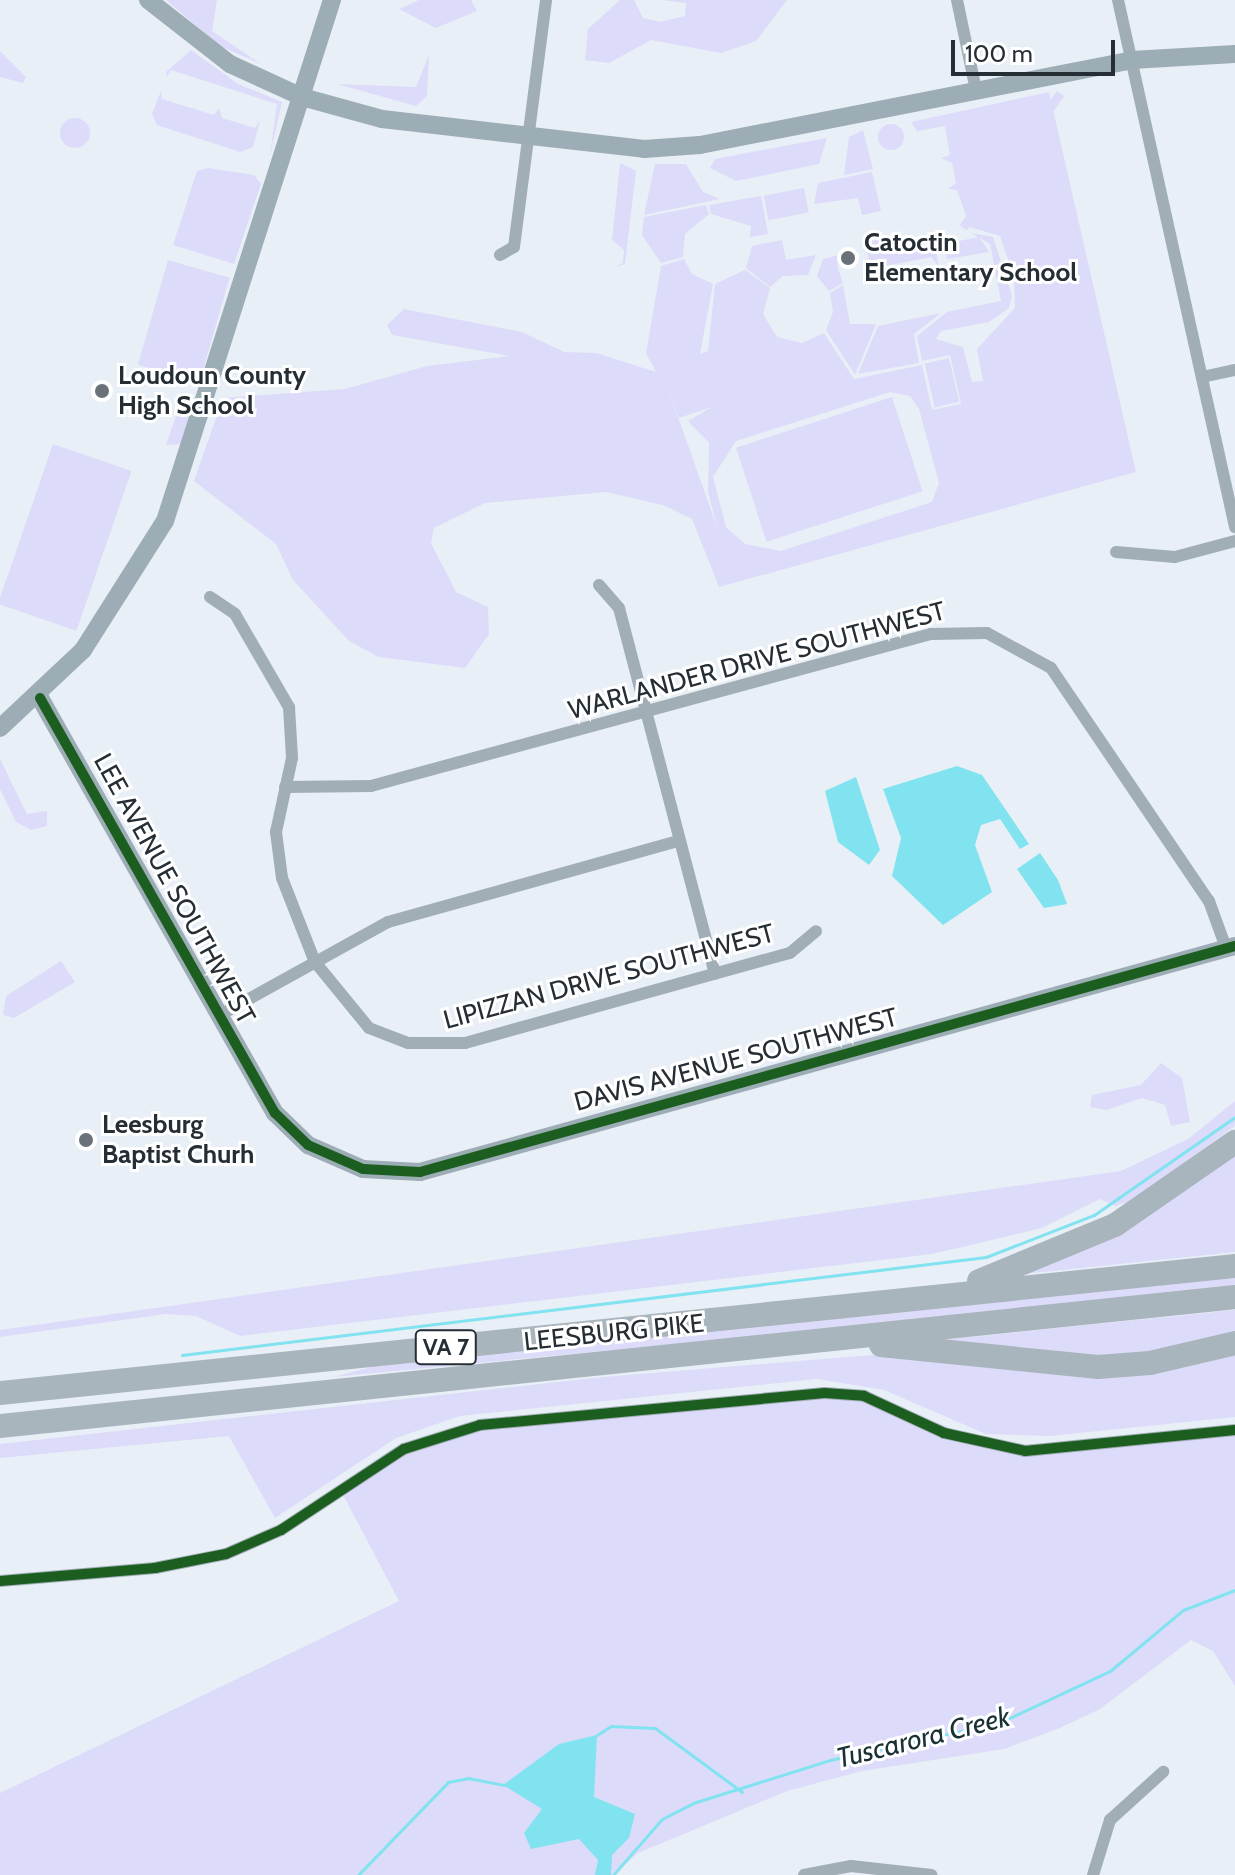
<!DOCTYPE html>
<style>
body{margin:0}
#map{position:relative;width:1235px;height:1875px;overflow:hidden;background:#e9eff6;font-family:Cabin,sans-serif}
div>[style]{position:absolute}
[style*='--x']{left:calc(var(--x)*1px);top:calc(var(--y)*1px);width:calc(var(--w)*1px);rotate:calc(var(--a)*1deg)}
.green>*{inset:0;background:#dddbfa;transform-origin:0 0}
.round{border-radius:50%}
.water>*{inset:0;background:#80e3ef}
.stream>*{height:3px;margin:-1.5px;padding:0 1.5px;transform-origin:1.5px;border-radius:1.5px;background:#80e3ef}
.street>*{height:12px;margin:-6px;padding:0 6px;transform-origin:6px;border-radius:6px;background:#a1aeb5}
.secondary>*{height:18px;margin:-9px;padding:0 9px;transform-origin:9px;border-radius:9px;background:#9dadb5}
.highway>*{height:24px;margin:-12px;padding:0 12px;transform-origin:12px;border-radius:12px;background:#a9b5bc}
.cycleway>*{height:10px;margin:-5px;padding:0 5px;transform-origin:5px;border-radius:5px;background:#1b5e20}
.dots>*{width:22px;height:22px;translate:-50% -50%;box-sizing:border-box;border:4px solid #fff;border-radius:50%}
span{translate:-50% -50%;white-space:nowrap;text-align:center;line-height:1.15;-webkit-text-stroke:6px #fff;paint-order:stroke}
.shield-label span{padding:2px 6px;background:#fff;border:2px solid;border-radius:6px;-webkit-text-stroke-width:0}
.shield-label{font-size:24px;color:#252d35;font-weight:700}
.poi-label{font-size:26px;color:#252d35;font-weight:700}
.left{translate:0 -50%;text-align:left}
.street-label{font-size:26px;color:#252d35}
.water-label{font-size:28px;color:#193133;font-style:italic}
.scale{position:absolute;left:951px;top:40px;width:164px;height:36px;box-sizing:border-box;border:4px solid #252d35;border-top:0;padding-left:10px;font-size:24px;line-height:28px;white-space:nowrap;color:#252d35;-webkit-text-stroke:6px #fff;paint-order:stroke}
</style>
<div id="map">
<div class="green">
<i style="clip-path:polygon(166px 0,217px 0,212px 31px,261px 64px,220px 46px)"></i>
<i style="clip-path:polygon(419px 0,471px 0,477px 11px,436px 28px,399px 9px)"></i>
<i style="clip-path:polygon(620px 0,634px 0,643px 18px,660px 22px,685px 16px,686px 3px,662px 0,787px 0,756px 41px,721px 53px,651px 40px,609px 63px,585px 60px,588px 29px)"></i>
<i style="clip-path:polygon(191px 50px,238px 84px,282px 102px,270px 155px,277px 104px,171px 70px,167px 77px,166px 72px)"></i>
<i style="clip-path:polygon(0 51px,26px 77px,23px 83px,0 77px)"></i>
<i style="clip-path:polygon(429px 55px,427px 96px,416px 106px,337px 84px,416px 87px)"></i>
<i style="clip-path:polygon(161px 91px,162px 99px,214px 115px,219px 108px,222px 118px,255px 128px,260px 120px,253px 147px,240px 152px,157px 125px,152px 114px)"></i>
<i style="left:1057px;top:91px;width:9px;height:166px;rotate:36deg"></i>
<i style="clip-path:polygon(evenodd,1049px 92px,1136px 472px,719px 587px,692px 519px,663px 505px,606px 492px,485px 503px,434px 528px,431px 543px,456px 592px,488px 607px,489px 634px,465px 668px,379px 657px,349px 641px,293px 580px,276px 544px,194px 481px,223px 398px,345px 389px,427px 366px,510px 356px,392px 335px,387px 325px,404px 309px,522px 332px,564px 352px,596px 353px,656px 372px,646px 353px,661px 266px,684px 259px,692px 274px,713px 284px,700px 354px,708px 351px,715px 284px,745px 270px,770px 288px,763px 314px,777px 337px,802px 343px,824px 333px,854px 379px,922px 365px,932px 410px,961px 404px,950px 355px,922px 361px,917px 336px,947px 312px,1001px 301px,990px 244px,971px 233px,993px 237px,1012px 296px,1009px 308px,989px 322px,941px 331px,936px 339px,963px 347px,972px 382px,983px 381px,977px 349px,1015px 308px,1014px 277px,1000px 236px,970px 227px,957px 190px,948px 189px,956px 183px,952px 163px,941px 158px,950px 155px,945px 126px,917px 131px,911px 122px,1049px 92px,666px 383px,679px 418px,712px 407px,688px 421px,709px 443px,708px 492px,717px 527px,666px 383px,1049px 92px,890px 392px,910px 396px,919px 409px,939px 483px,932px 502px,781px 551px,745px 544px,726px 527px,713px 477px,736px 441px,890px 392px)"></i>
<i class="round" style="left:60px;top:118px;width:30px;height:30px"></i>
<i class="round" style="left:878px;top:124px;width:26px;height:26px"></i>
<i style="clip-path:polygon(863px 130px,873px 169px,844px 175px,849px 137px)"></i>
<i style="clip-path:polygon(827px 138px,819px 164px,736px 181px,710px 168px,715px 159px)"></i>
<i style="clip-path:polygon(620px 163px,636px 171px,625px 264px,614px 267px,623px 263px,624px 250px,612px 240px)"></i>
<i style="clip-path:polygon(655px 164px,686px 164px,703px 192px,720px 199px,644px 215px)"></i>
<i style="clip-path:polygon(208px 168px,254px 175px,261px 184px,234px 264px,173px 245px,197px 171px)"></i>
<i style="clip-path:polygon(872px 172px,881px 211px,862px 215px,858px 198px,814px 204px,818px 183px)"></i>
<i style="left:804px;top:188px;width:25px;height:41px;rotate:79deg"></i>
<i style="clip-path:polygon(761px 196px,768px 234px,750px 237px,751px 226px,711px 214px,709px 205px)"></i>
<i style="clip-path:polygon(706px 205px,709px 214px,685px 234px,683px 257px,661px 263px,642px 235px,644px 217px)"></i>
<i style="clip-path:polygon(979px 237px,989px 252px,947px 259px,944px 244px)"></i>
<i style="clip-path:polygon(892px 238px,903px 252px,935px 246px,939px 267px,931px 257px,871px 269px,865px 242px)"></i>
<i style="clip-path:polygon(782px 240px,786px 260px,816px 255px,808px 275px,783px 276px,770px 287px,746px 268px,752px 246px)"></i>
<i style="clip-path:polygon(857px 250px,859px 261px,837px 265px,843px 283px,829px 291px,817px 276px,823px 259px)"></i>
<i style="left:168px;top:260px;width:64px;height:109px;rotate:16deg"></i>
<i style="clip-path:polygon(843px 285px,850px 324px,876px 324px,855px 375px,826px 330px,833px 312px,830px 293px)"></i>
<i style="clip-path:polygon(941px 313px,914px 334px,919px 363px,858px 374px,878px 326px)"></i>
<i style="left:949px;top:358px;width:45px;height:25px;rotate:77deg"></i>
<i style="left:892px;top:397px;width:99px;height:164px;rotate:72deg"></i>
<i style="clip-path:polygon(182px 398px,193px 410px,182px 444px,166px 445px)"></i>
<i style="left:53px;top:444px;width:83px;height:169px;rotate:19deg"></i>
<i style="clip-path:polygon(0 759px,27px 814px,47px 811px,47px 826px,31px 830px,16px 822px,0 789px)"></i>
<i style="clip-path:polygon(61px 961px,75px 982px,14px 1018px,3px 1015px,6px 996px)"></i>
<i style="clip-path:polygon(1161px 1063px,1182px 1078px,1190px 1122px,1171px 1126px,1165px 1105px,1142px 1098px,1107px 1110px,1090px 1107px,1092px 1095px,1141px 1085px)"></i>
<i style="clip-path:polygon(1235px 1101px,1235px 1126px,1133px 1200px,1115px 1206px,1100px 1199px,1042px 1228px,932px 1254px,240px 1336px,196px 1316px,166px 1314px,0 1337px,0 1330px,1121px 1171px,1188px 1139px)"></i>
<i style="clip-path:polygon(1235px 1147px,1235px 1252px,1005px 1276px)"></i>
<i style="clip-path:polygon(1235px 1270px,1235px 1290px,333px 1377px,402px 1359px)"></i>
<i style="clip-path:polygon(1235px 1310px,1235px 1337px,1124px 1361px,941px 1340px)"></i>
<i style="clip-path:polygon(1235px 1353px,1235px 1417px,1050px 1436px,986px 1434px,884px 1390px,817px 1379px,460px 1416px,396px 1438px,275px 1518px,229px 1436px,0 1458px,0 1444px,603px 1377px,885px 1354px,1086px 1378px)"></i>
<i style="clip-path:polygon(825px 1393px,887px 1403px,998px 1447px,1235px 1429px,1235px 1686px,1213px 1651px,1191px 1640px,1100px 1709px,1060px 1728px,1004px 1749px,862px 1771px,787px 1791px,638px 1853px,613px 1875px,0 1875px,0 1793px,399px 1601px,340px 1489px,404px 1449px,454px 1430px)"></i>
</div>
<div class="water">
<i style="clip-path:polygon(957px 766px,982px 775px,1029px 844px,1020px 849px,1000px 819px,981px 825px,975px 845px,992px 892px,943px 925px,892px 876px,901px 838px,883px 789px)"></i>
<i style="clip-path:polygon(856px 777px,880px 850px,869px 865px,838px 842px,825px 791px)"></i>
<i style="clip-path:polygon(1040px 853px,1058px 880px,1067px 904px,1044px 908px,1017px 869px)"></i>
<i style="clip-path:polygon(597px 1735px,594px 1797px,635px 1814px,629px 1838px,612px 1855px,611px 1875px,595px 1875px,598px 1860px,579px 1839px,531px 1849px,524px 1833px,542px 1809px,503px 1785px,559px 1744px)"></i>
</div>
<div class="stream">
<i style="--x:182;--y:1355;--w:810;--a:-6.95"></i>
<i style="--x:986;--y:1257;--w:116;--a:-21.3"></i>
<i style="--x:1094;--y:1215;--w:172;--a:-34.8"></i>
<i style="--x:597;--y:1735;--w:17;--a:-33"></i>
<i style="--x:611;--y:1726;--w:44;--a:2.6"></i>
<i style="--x:655;--y:1728;--w:108;--a:36.3"></i>
<i style="--x:358;--y:1875;--w:129;--a:-45.9"></i>
<i style="--x:448;--y:1782;--w:20;--a:-11"></i>
<i style="--x:468;--y:1778;--w:36;--a:11"></i>
<i style="--x:613;--y:1875;--w:74;--a:-48.8"></i>
<i style="--x:662;--y:1819;--w:35;--a:-27"></i>
<i style="--x:693;--y:1803;--w:144;--a:-17.4"></i>
<i style="--x:830;--y:1760;--w:175;--a:-12.5"></i>
<i style="--x:1001;--y:1722;--w:120;--a:-25.1"></i>
<i style="--x:1110;--y:1671;--w:95;--a:-39.9"></i>
<i style="--x:1183;--y:1610;--w:56;--a:-21"></i>
</div>
<div class="street">
<i style="--x:957;--y:0;--w:92;--a:78.1"></i>
<i style="--x:1118;--y:0;--w:540;--a:77.48"></i>
<i style="--x:500;--y:255;--w:16;--a:-30"></i>
<i style="--x:514;--y:247;--w:249;--a:-82.6"></i>
<i style="--x:1202;--y:377;--w:34;--a:-12"></i>
<i style="--x:1116;--y:552;--w:59;--a:4.8"></i>
<i style="--x:1175;--y:557;--w:62;--a:-14.9"></i>
<i style="--x:599;--y:585;--w:30;--a:49"></i>
<i style="--x:619;--y:608;--w:378;--a:75.3"></i>
<i style="--x:210;--y:597;--w:30;--a:34"></i>
<i style="--x:235;--y:614;--w:108;--a:59.9"></i>
<i style="--x:289;--y:707;--w:51;--a:86.6"></i>
<i style="--x:292;--y:758;--w:76;--a:102.2"></i>
<i style="--x:276;--y:832;--w:46;--a:82.6"></i>
<i style="--x:282;--y:878;--w:90;--a:68.6"></i>
<i style="--x:315;--y:962;--w:85;--a:50.7"></i>
<i style="--x:369;--y:1028;--w:42;--a:21"></i>
<i style="--x:408;--y:1043;--w:57;--a:0"></i>
<i style="--x:465;--y:1043;--w:337;--a:-15.5"></i>
<i style="--x:790;--y:953;--w:34;--a:-40"></i>
<i style="--x:285;--y:787;--w:86;--a:-0.7"></i>
<i style="--x:371;--y:786;--w:580;--a:-15.19"></i>
<i style="--x:931;--y:634;--w:56;--a:-1"></i>
<i style="--x:987;--y:633;--w:73;--a:28.7"></i>
<i style="--x:1051;--y:668;--w:282;--a:55.9"></i>
<i style="--x:1209;--y:901;--w:50;--a:70.1"></i>
<i style="--x:220;--y:1015;--w:192;--a:-29"></i>
<i style="--x:388;--y:922;--w:302;--a:-15.6"></i>
<i style="--x:0;--y:1581;--w:156;--a:-4.8"></i>
<i style="--x:155;--y:1568;--w:72;--a:-11.2"></i>
<i style="--x:226;--y:1554;--w:60;--a:-23.6"></i>
<i style="--x:281;--y:1530;--w:147;--a:-33.4"></i>
<i style="--x:404;--y:1449;--w:80;--a:-17.5"></i>
<i style="--x:480;--y:1425;--w:346;--a:-5.3"></i>
<i style="--x:825;--y:1393;--w:39;--a:4"></i>
<i style="--x:864;--y:1396;--w:88;--a:24.8"></i>
<i style="--x:944;--y:1433;--w:83;--a:12.5"></i>
<i style="--x:1025;--y:1451;--w:211;--a:-5.7"></i>
<i style="--x:804;--y:1875;--w:48;--a:-10.8"></i>
<i style="--x:851;--y:1866;--w:81;--a:6.4"></i>
<i style="--x:1093;--y:1875;--w:58;--a:-72.8"></i>
<i style="--x:1110;--y:1820;--w:72;--a:-42.2"></i>
</div>
<div class="secondary">
<i style="--x:148;--y:0;--w:104;--a:38"></i>
<i style="--x:230;--y:64;--w:79;--a:24.6"></i>
<i style="--x:302;--y:97;--w:83;--a:15.4"></i>
<i style="--x:382;--y:119;--w:264;--a:6.5"></i>
<i style="--x:644;--y:149;--w:56;--a:-4.1"></i>
<i style="--x:700;--y:145;--w:440;--a:-11.1"></i>
<i style="--x:1132;--y:60;--w:103;--a:-3.3"></i>
<i style="--x:40;--y:698;--w:477;--a:60.5"></i>
<i style="--x:275;--y:1113;--w:46;--a:44.1"></i>
<i style="--x:308;--y:1145;--w:60;--a:23.6"></i>
<i style="--x:363;--y:1169;--w:57;--a:3"></i>
<i style="--x:420;--y:1172;--w:846;--a:-15.5"></i>
<i style="--x:0;--y:728;--w:114;--a:-43.2"></i>
<i style="--x:83;--y:650;--w:153;--a:-57.6"></i>
<i style="--x:165;--y:521;--w:547;--a:-72.23"></i>
</div>
<div class="highway">
<i style="--x:979;--y:1281;--w:147;--a:-22.4"></i>
<i style="--x:1115;--y:1225;--w:146;--a:-34.7"></i>
<i style="--x:881;--y:1345;--w:218;--a:5.8"></i>
<i style="--x:1098;--y:1367;--w:52;--a:-4.4"></i>
<i style="--x:1150;--y:1363;--w:87;--a:-13.2"></i>
<i style="--x:0;--y:1393;--w:1242;--a:-5.87"></i>
<i style="--x:0;--y:1426;--w:1242;--a:-5.96"></i>
</div>
<div class="cycleway">
<i style="--x:40;--y:698;--w:477;--a:60.5"></i>
<i style="--x:275;--y:1113;--w:46;--a:44.1"></i>
<i style="--x:308;--y:1145;--w:60;--a:23.6"></i>
<i style="--x:363;--y:1169;--w:57;--a:3"></i>
<i style="--x:420;--y:1172;--w:846;--a:-15.5"></i>
<i style="--x:0;--y:1581;--w:156;--a:-4.8"></i>
<i style="--x:155;--y:1568;--w:72;--a:-11.2"></i>
<i style="--x:226;--y:1554;--w:60;--a:-23.6"></i>
<i style="--x:281;--y:1530;--w:147;--a:-33.4"></i>
<i style="--x:404;--y:1449;--w:80;--a:-17.5"></i>
<i style="--x:480;--y:1425;--w:346;--a:-5.3"></i>
<i style="--x:825;--y:1393;--w:39;--a:4"></i>
<i style="--x:864;--y:1396;--w:88;--a:24.8"></i>
<i style="--x:944;--y:1433;--w:83;--a:12.5"></i>
<i style="--x:1025;--y:1451;--w:211;--a:-5.7"></i>
</div>
<div class="dots">
<i style="left:848px;top:258px;background:#6a7179"></i>
<i style="left:102px;top:391px;background:#6a7179"></i>
<i style="left:86px;top:1140px;background:#6a7179"></i>
</div>
<div class="shield-label">
<span style="left:446px;top:1347px">VA 7</span>
</div>
<div class="poi-label">
<span class="left" style="left:864px;top:258px">Catoctin<br>Elementary School</span>
<span class="left" style="left:118px;top:391px">Loudoun County<br>High School</span>
<span class="left" style="left:102px;top:1140px">Leesburg<br>Baptist Churh</span>
</div>
<div class="street-label">
<span style="left:757px;top:661px;rotate:-15deg">WARLANDER DRIVE SOUTHWEST</span>
<span style="left:174px;top:889px;rotate:61deg">LEE AVENUE SOUTHWEST</span>
<span style="left:609px;top:977px;rotate:-15deg">LIPIZZAN DRIVE SOUTHWEST</span>
<span style="left:736px;top:1060px;rotate:-15deg">DAVIS AVENUE SOUTHWEST</span>
<span style="left:614px;top:1333px;rotate:-6deg">LEESBURG PIKE</span>
</div>
<div class="water-label">
<span style="left:923px;top:1737px;rotate:-14deg">Tuscarora Creek</span>
</div>
<div class="scale">100 m</div>
</div>
